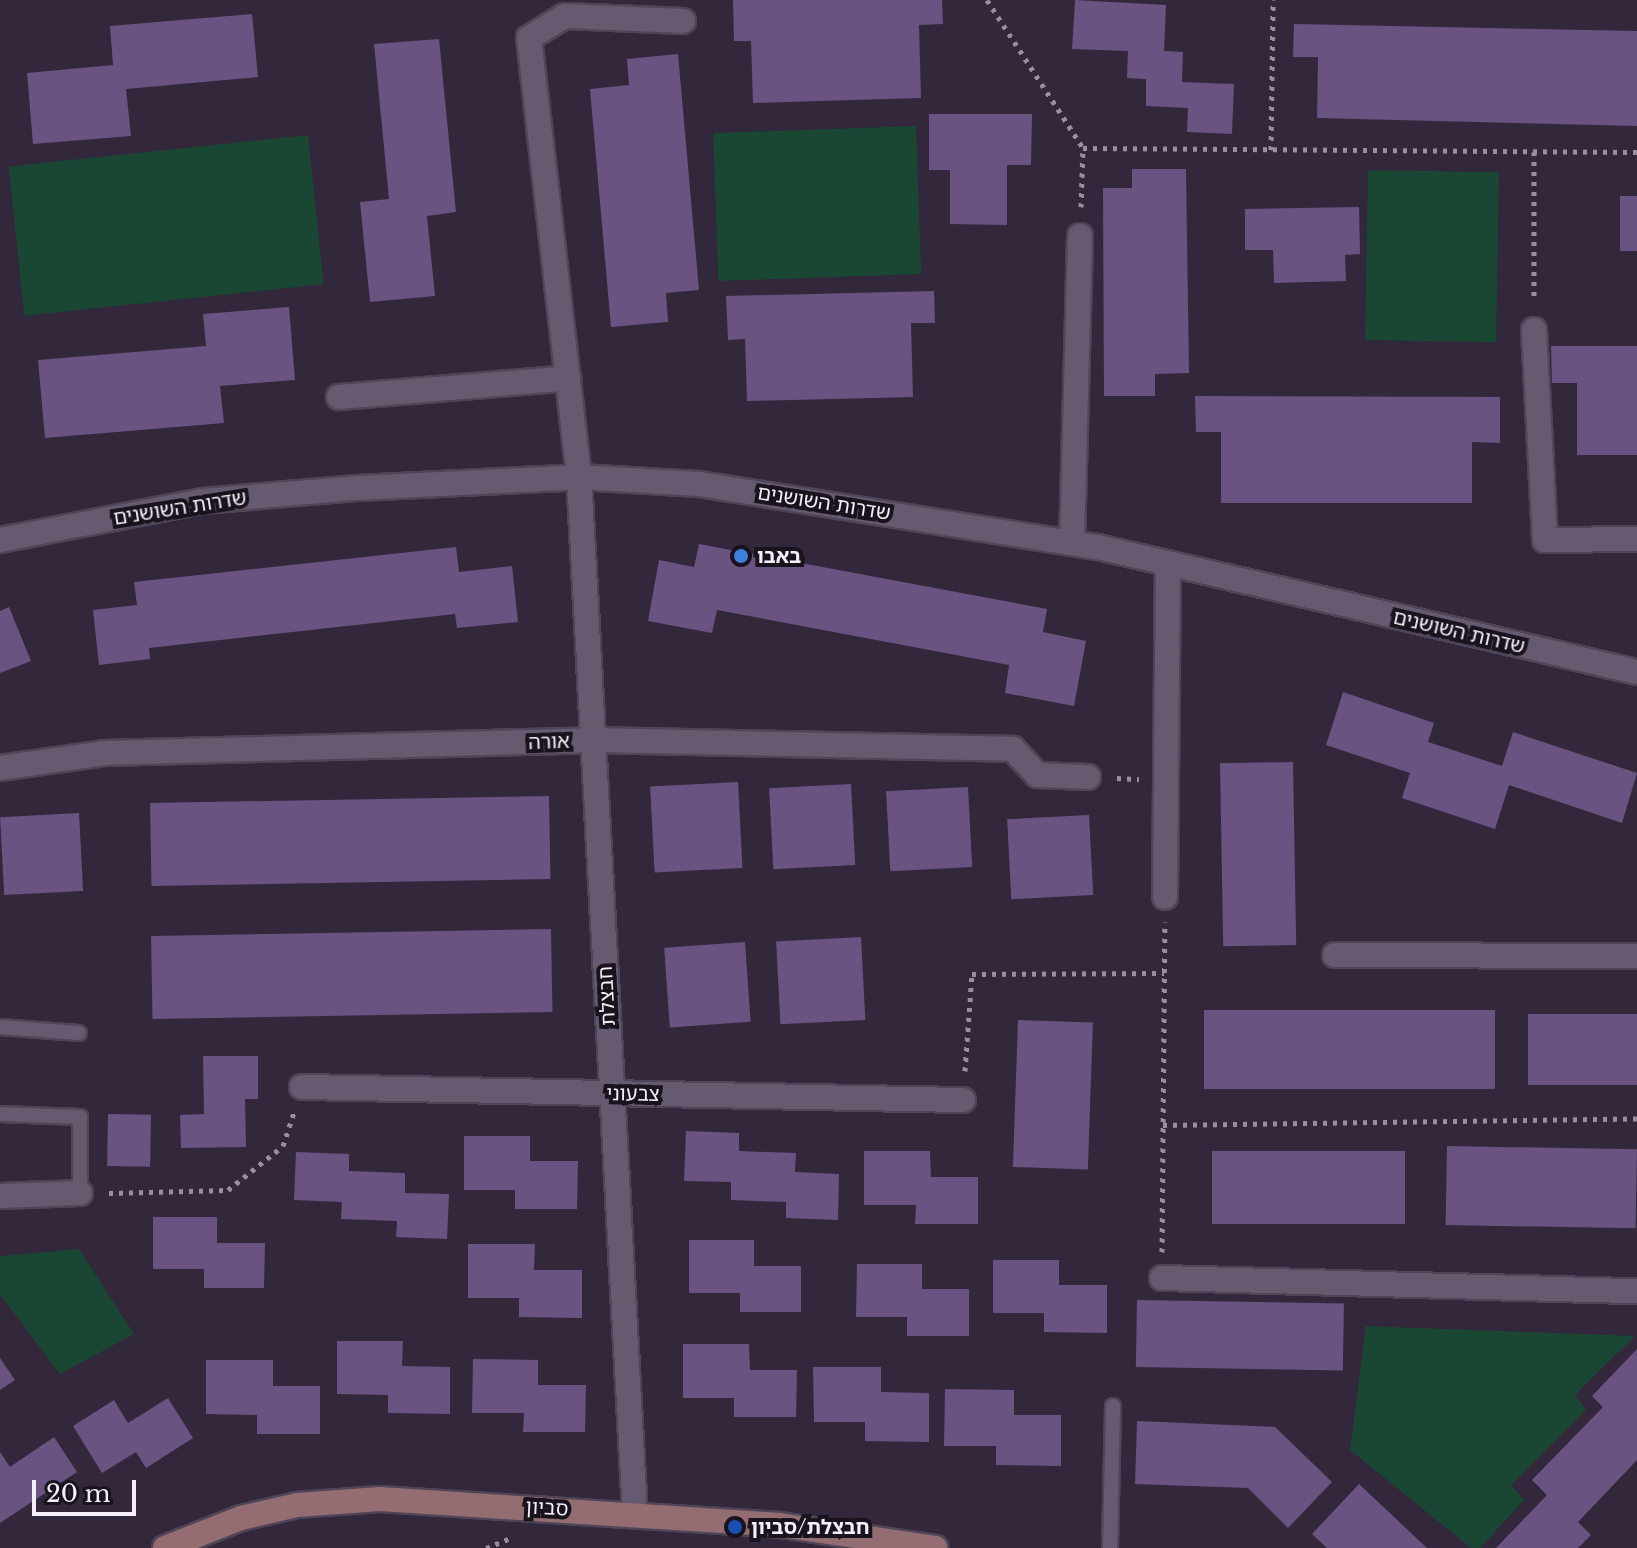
<!DOCTYPE html>
<meta charset="utf-8">
<style>
body{margin:0}
#map{position:relative;width:1637px;height:1548px;overflow:hidden;background:#33273c;font-family:"Libre Baskerville","Noto Sans Hebrew",serif}
div>[style]{position:absolute}
[style*='--x']{left:calc(var(--x)*1px);top:calc(var(--y)*1px);width:calc(var(--w)*1px);rotate:calc(var(--a)*1deg)}
.green>*{inset:0;background:#1a4634;transform-origin:0 0}
.building>*{inset:0;background:#695381;transform-origin:0 0}
.path>*{height:5px;margin-top:-2.5px;transform-origin:0;background:repeating-linear-gradient(90deg,#988f9f 0 4px,transparent 0 10px)}
.roads{filter:drop-shadow(2px 0 #4f4557) drop-shadow(-2px 0 #4f4557) drop-shadow(0 2px #4f4557) drop-shadow(0 -2px #4f4557)}
.lane>*{height:14px;margin:-7px;padding:0 7px;transform-origin:7px;border-radius:7px;background:#665a71}
.street>*{height:24px;margin:-12px;padding:0 12px;transform-origin:12px;border-radius:12px;background:#665a71}
.secondary>*{height:24px;margin:-12px;padding:0 12px;transform-origin:12px;border-radius:12px;background:#946d72}
.dots>*{width:22px;height:22px;translate:-50% -50%;box-sizing:border-box;border:4px solid #18131c;border-radius:50%}
span{translate:-50% -50%;white-space:nowrap;text-align:center;line-height:1.15;-webkit-text-stroke:8px #18131c;paint-order:stroke}
.street-label{font-size:20px;color:#f4edfa}
.poi-label{font-size:20px;color:#f4edfa;font-weight:700}
.left{translate:0 -50%;text-align:left}
.scale{position:absolute;left:32px;top:1480px;width:104px;height:36px;box-sizing:border-box;border:4px solid #f4edfa;border-top:0;padding-left:10px;font-size:24px;line-height:28px;white-space:nowrap;color:#f4edfa;-webkit-text-stroke:6px #18131c;paint-order:stroke}
</style>
<div id="map">
<div class="green">
<i style="left:916px;top:126px;width:148px;height:203px;rotate:88deg"></i>
<i style="left:308px;top:135px;width:150px;height:301px;rotate:84deg"></i>
<i style="left:1368px;top:170px;width:131px;height:170px;rotate:1deg"></i>
<i style="clip-path:polygon(79px 1249px,134px 1334px,60px 1374px,0 1294px,0 1256px)"></i>
<i style="clip-path:polygon(1366px 1326px,1635px 1336px,1575px 1395px,1586px 1410px,1511px 1485px,1524px 1500px,1480px 1548px,1471px 1548px,1350px 1450px)"></i>
</div>
<div class="building">
<i style="clip-path:polygon(733px 0,942px 0,943px 24px,919px 25px,921px 98px,753px 103px,751px 41px,734px 41px)"></i>
<i style="clip-path:polygon(1075px 0,1166px 5px,1164px 51px,1183px 52px,1182px 82px,1234px 84px,1232px 134px,1187px 132px,1188px 108px,1146px 106px,1146px 79px,1127px 78px,1128px 51px,1072px 49px)"></i>
<i style="clip-path:polygon(252px 14px,258px 77px,126px 89px,131px 136px,33px 144px,27px 73px,113px 65px,110px 26px)"></i>
<i style="clip-path:polygon(1294px 24px,1637px 31px,1637px 126px,1317px 118px,1318px 57px,1293px 57px)"></i>
<i style="clip-path:polygon(439px 39px,456px 212px,427px 216px,435px 296px,370px 302px,360px 202px,389px 199px,374px 44px)"></i>
<i style="clip-path:polygon(678px 54px,699px 290px,666px 293px,668px 322px,611px 327px,590px 89px,629px 85px,627px 59px)"></i>
<i style="clip-path:polygon(929px 114px,1032px 114px,1031px 165px,1007px 165px,1007px 225px,950px 224px,950px 170px,929px 170px)"></i>
<i style="clip-path:polygon(1132px 169px,1186px 169px,1189px 373px,1155px 374px,1155px 396px,1104px 396px,1103px 188px,1132px 188px)"></i>
<i style="left:1620px;top:196px;width:17px;height:55px"></i>
<i style="clip-path:polygon(1359px 207px,1360px 254px,1345px 255px,1346px 281px,1274px 283px,1273px 250px,1245px 250px,1245px 209px)"></i>
<i style="clip-path:polygon(934px 291px,935px 323px,911px 323px,913px 397px,747px 401px,745px 339px,728px 340px,726px 296px)"></i>
<i style="clip-path:polygon(289px 307px,295px 380px,220px 386px,224px 423px,45px 438px,38px 360px,206px 346px,203px 314px)"></i>
<i style="clip-path:polygon(1551px 346px,1637px 346px,1637px 455px,1577px 455px,1577px 383px,1552px 383px)"></i>
<i style="clip-path:polygon(1195px 396px,1500px 397px,1500px 443px,1472px 442px,1472px 503px,1221px 503px,1221px 432px,1196px 432px)"></i>
<i style="clip-path:polygon(699px 544px,1047px 609px,1043px 632px,1086px 641px,1074px 706px,1005px 693px,1009px 665px,717px 610px,712px 633px,648px 621px,659px 560px,694px 567px)"></i>
<i style="clip-path:polygon(456px 547px,459px 572px,512px 566px,518px 622px,457px 628px,455px 614px,149px 648px,150px 659px,99px 665px,93px 610px,137px 605px,134px 582px)"></i>
<i style="clip-path:polygon(9px 607px,31px 661px,0 673px,0 611px)"></i>
<i style="clip-path:polygon(1343px 692px,1434px 723px,1428px 742px,1502px 766px,1513px 732px,1637px 773px,1622px 823px,1509px 785px,1495px 829px,1402px 798px,1410px 773px,1326px 745px)"></i>
<i style="left:1293px;top:762px;width:183px;height:73px;rotate:89deg"></i>
<i style="left:738px;top:782px;width:86px;height:88px;rotate:87deg"></i>
<i style="left:851px;top:784px;width:81px;height:82px;rotate:87deg"></i>
<i style="left:968px;top:787px;width:80px;height:82px;rotate:87deg"></i>
<i style="left:549px;top:796px;width:83px;height:399px;rotate:89deg"></i>
<i style="left:79px;top:813px;width:78px;height:79px;rotate:87deg"></i>
<i style="left:1089px;top:815px;width:80px;height:82px;rotate:87deg"></i>
<i style="left:551px;top:929px;width:83px;height:400px;rotate:89deg"></i>
<i style="left:861px;top:937px;width:83px;height:85px;rotate:87deg"></i>
<i style="left:745px;top:942px;width:80px;height:81px;rotate:86deg"></i>
<i style="left:1204px;top:1010px;width:291px;height:79px"></i>
<i style="left:1637px;top:1014px;width:71px;height:109px;rotate:90deg"></i>
<i style="left:1018px;top:1020px;width:75px;height:147px;rotate:2deg"></i>
<i style="clip-path:polygon(203px 1056px,258px 1056px,258px 1099px,245px 1099px,246px 1147px,181px 1148px,180px 1115px,204px 1114px)"></i>
<i style="left:108px;top:1114px;width:43px;height:52px;rotate:1deg"></i>
<i style="clip-path:polygon(686px 1131px,739px 1133px,739px 1151px,796px 1153px,795px 1172px,839px 1174px,838px 1220px,786px 1218px,786px 1202px,731px 1200px,731px 1182px,684px 1181px)"></i>
<i style="clip-path:polygon(464px 1136px,530px 1136px,530px 1161px,578px 1161px,577px 1209px,515px 1209px,515px 1190px,464px 1190px)"></i>
<i style="left:1447px;top:1146px;width:190px;height:79px;rotate:1deg"></i>
<i style="clip-path:polygon(864px 1151px,930px 1151px,931px 1177px,978px 1177px,978px 1224px,915px 1224px,916px 1205px,864px 1205px)"></i>
<i style="left:1405px;top:1151px;width:73px;height:193px;rotate:90deg"></i>
<i style="clip-path:polygon(296px 1152px,349px 1154px,349px 1171px,405px 1173px,405px 1193px,449px 1194px,447px 1239px,396px 1237px,397px 1221px,341px 1219px,342px 1202px,294px 1200px)"></i>
<i style="clip-path:polygon(153px 1217px,217px 1217px,217px 1243px,265px 1243px,264px 1288px,204px 1288px,204px 1269px,153px 1269px)"></i>
<i style="clip-path:polygon(689px 1240px,754px 1240px,754px 1266px,801px 1266px,801px 1312px,740px 1312px,740px 1293px,689px 1293px)"></i>
<i style="clip-path:polygon(468px 1244px,535px 1244px,534px 1270px,582px 1270px,582px 1318px,519px 1317px,519px 1298px,468px 1298px)"></i>
<i style="clip-path:polygon(993px 1260px,1059px 1260px,1059px 1285px,1107px 1285px,1107px 1333px,1044px 1332px,1044px 1313px,993px 1313px)"></i>
<i style="clip-path:polygon(857px 1264px,922px 1264px,922px 1289px,969px 1289px,969px 1336px,907px 1336px,907px 1317px,856px 1317px)"></i>
<i style="left:1137px;top:1300px;width:207px;height:67px;rotate:1deg"></i>
<i style="clip-path:polygon(337px 1341px,403px 1341px,402px 1366px,450px 1367px,450px 1414px,388px 1413px,388px 1395px,337px 1394px)"></i>
<i style="clip-path:polygon(683px 1344px,749px 1344px,750px 1370px,797px 1370px,796px 1417px,734px 1417px,734px 1398px,683px 1398px)"></i>
<i style="clip-path:polygon(1637px 1349px,1637px 1460px,1578px 1522px,1591px 1535px,1578px 1548px,1496px 1548px,1547px 1495px,1532px 1480px,1603px 1407px,1592px 1396px)"></i>
<i style="clip-path:polygon(0 1358px,15px 1380px,0 1390px)"></i>
<i style="clip-path:polygon(473px 1359px,538px 1360px,538px 1385px,586px 1385px,585px 1432px,523px 1432px,524px 1413px,472px 1413px)"></i>
<i style="clip-path:polygon(206px 1360px,273px 1360px,273px 1386px,320px 1386px,320px 1434px,257px 1434px,257px 1415px,206px 1414px)"></i>
<i style="clip-path:polygon(813px 1367px,881px 1367px,881px 1392px,929px 1393px,929px 1442px,865px 1441px,865px 1422px,814px 1422px)"></i>
<i style="clip-path:polygon(945px 1389px,1014px 1390px,1014px 1415px,1061px 1415px,1061px 1466px,996px 1465px,996px 1446px,944px 1446px)"></i>
<i style="clip-path:polygon(168px 1398px,193px 1438px,146px 1468px,136px 1452px,102px 1473px,73px 1426px,114px 1400px,128px 1423px)"></i>
<i style="clip-path:polygon(1137px 1421px,1275px 1427px,1332px 1482px,1288px 1528px,1248px 1488px,1135px 1484px)"></i>
<i style="clip-path:polygon(54px 1437px,77px 1472px,0 1523px,0 1452px,10px 1467px)"></i>
<i style="clip-path:polygon(1359px 1484px,1427px 1548px,1327px 1548px,1312px 1534px)"></i>
</div>
<div class="path">
<i style="--x:987;--y:0;--w:176;--a:57"></i>
<i style="--x:1083;--y:148;--w:554;--a:0.41"></i>
<i style="--x:1271;--y:150;--w:150;--a:-89.2"></i>
<i style="--x:1534;--y:152;--w:149;--a:90"></i>
<i style="--x:1081;--y:207;--w:59;--a:-88.1"></i>
<i style="--x:1117;--y:778;--w:22;--a:3"></i>
<i style="--x:965;--y:1071;--w:97;--a:-85.9"></i>
<i style="--x:972;--y:974;--w:192;--a:-0.3"></i>
<i style="--x:1163;--y:1125;--w:474;--a:-0.8"></i>
<i style="--x:109;--y:1193;--w:119;--a:-1.4"></i>
<i style="--x:228;--y:1190;--w:70;--a:-38.7"></i>
<i style="--x:283;--y:1146;--w:36;--a:-72"></i>
<i style="--x:1162;--y:1252;--w:330;--a:-89.5"></i>
<i style="--x:486;--y:1548;--w:27;--a:-22"></i>
</div>
<div class="roads">
<div class="lane">
<i style="--x:0;--y:1027;--w:79;--a:4.3"></i>
<i style="--x:0;--y:1114;--w:80;--a:2.1"></i>
<i style="--x:80;--y:1117;--w:76;--a:90"></i>
<i style="--x:1110;--y:1548;--w:142;--a:-88.8"></i>
</div>
<div class="street">
<i style="--x:1534;--y:330;--w:210;--a:87"></i>
<i style="--x:1545;--y:540;--w:92;--a:-0.6"></i>
<i style="--x:339;--y:397;--w:230;--a:-4.7"></i>
<i style="--x:0;--y:540;--w:206;--a:-10.9"></i>
<i style="--x:202;--y:501;--w:157;--a:-4.8"></i>
<i style="--x:358;--y:488;--w:221;--a:-2.8"></i>
<i style="--x:579;--y:477;--w:120;--a:3.3"></i>
<i style="--x:699;--y:484;--w:404;--a:9"></i>
<i style="--x:1098;--y:547;--w:553;--a:13.06"></i>
<i style="--x:1072;--y:543;--w:307;--a:-88.5"></i>
<i style="--x:0;--y:768;--w:105;--a:-8.2"></i>
<i style="--x:104;--y:753;--w:489;--a:-1.5"></i>
<i style="--x:593;--y:740;--w:420;--a:1.2"></i>
<i style="--x:1013;--y:749;--w:35;--a:47"></i>
<i style="--x:1037;--y:775;--w:51;--a:2.2"></i>
<i style="--x:1165;--y:897;--w:331;--a:-89.5"></i>
<i style="--x:1335;--y:955;--w:302;--a:0.2"></i>
<i style="--x:302;--y:1087;--w:661;--a:1.13"></i>
<i style="--x:0;--y:1196;--w:80;--a:-2.1"></i>
<i style="--x:1162;--y:1278;--w:475;--a:1.6"></i>
<i style="--x:635;--y:1514;--w:1039;--a:-93.09"></i>
<i style="--x:579;--y:477;--w:442;--a:-96.5"></i>
<i style="--x:529;--y:38;--w:42;--a:-31.4"></i>
<i style="--x:565;--y:16;--w:118;--a:2.4"></i>
</div>
<div class="secondary">
<i style="--x:165;--y:1548;--w:82;--a:-21.5"></i>
<i style="--x:241;--y:1518;--w:57;--a:-13.1"></i>
<i style="--x:297;--y:1505;--w:83;--a:-4.1"></i>
<i style="--x:380;--y:1499;--w:401;--a:3.7"></i>
<i style="--x:780;--y:1525;--w:157;--a:8.4"></i>
</div>
</div>
<div class="dots">
<i style="left:741px;top:556px;background:#3f7fe0"></i>
<i style="left:735px;top:1527px;background:#1a4fb4"></i>
</div>
<div class="street-label">
<span style="left:824px;top:503px;rotate:9deg">שדרות השושנים</span>
<span style="left:180px;top:508px;rotate:-9deg">שדרות השושנים</span>
<span style="left:1459px;top:632px;rotate:13deg">שדרות השושנים</span>
<span style="left:549px;top:742px;rotate:-2deg">אורה</span>
<span style="left:607px;top:996px;rotate:-93deg">חבצלת</span>
<span style="left:633px;top:1094px;rotate:1deg">צבעוני</span>
<span style="left:547px;top:1508px;rotate:3deg">סביון</span>
</div>
<div class="poi-label">
<span class="left" style="left:757px;top:556px">באבו</span>
<span class="left" style="left:751px;top:1527px">חבצלת/סביון</span>
</div>
<div class="scale">20 m</div>
</div>
